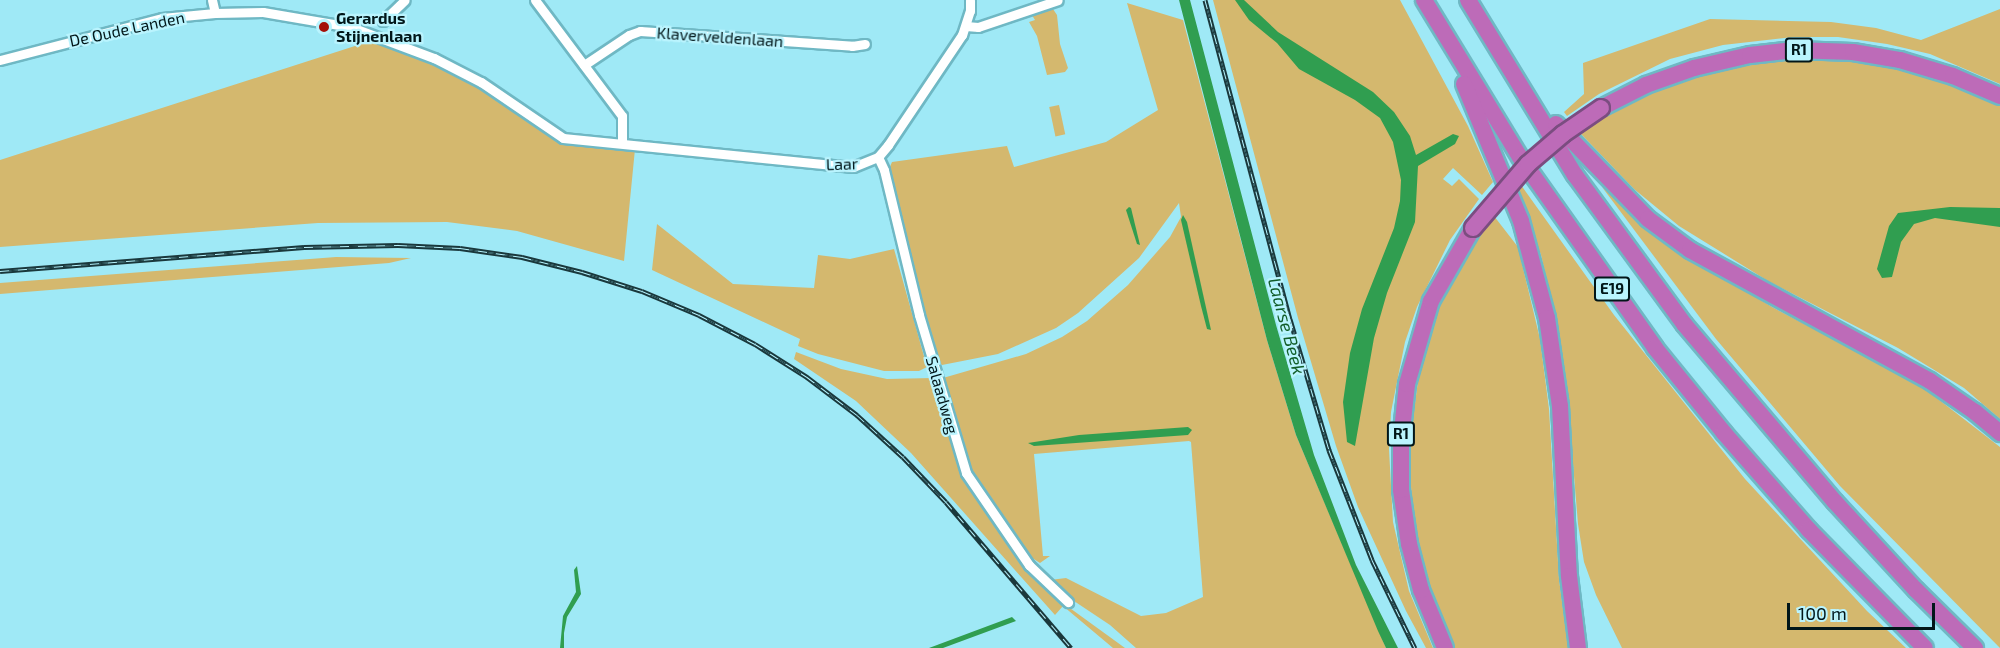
<!DOCTYPE html>
<style>
body{margin:0}
#map{position:relative;width:2000px;height:648px;overflow:hidden;background:#9fe9f6;font-family:"Exo 2",sans-serif}
div>[style]{position:absolute}
[style*='--x']{left:calc(var(--x)*1px);top:calc(var(--y)*1px);width:calc(var(--w)*1px);rotate:calc(var(--a)*1deg)}
.green>*{inset:0;background:#d4b86e;transform-origin:0 0}
.water>*{inset:0;background:#309e50}
.roads{filter:drop-shadow(2px 0 #6fb8c4) drop-shadow(-2px 0 #6fb8c4) drop-shadow(0 2px #6fb8c4) drop-shadow(0 -2px #6fb8c4)}
.minor>*{height:9px;margin:-4.5px;padding:0 4.5px;transform-origin:4.5px;border-radius:4.5px;background:#fff}
.motorway>*{height:16px;margin:-8px;padding:0 8px;transform-origin:8px;border-radius:8px;background:#bd6bb8}
.rail>*{height:5px;margin-top:-2.5px;transform-origin:0;background:repeating-linear-gradient(90deg,#baf4fe 0 9px,#1a383c 0 18px);box-sizing:border-box;border-block:2px solid #1a383c}
.bridges{filter:drop-shadow(2px 0 #7b4d80) drop-shadow(-2px 0 #7b4d80) drop-shadow(0 2px #7b4d80) drop-shadow(0 -2px #7b4d80)}
.motorway-bridge>*{height:16px;margin:-8px;padding:0 8px;transform-origin:8px;border-radius:8px;background:#bd6bb8}
.dots>*{width:16px;height:16px;translate:-50% -50%;box-sizing:border-box;border:3px solid #baf4fe;border-radius:50%}
span{translate:-50% -50%;white-space:nowrap;text-align:center;line-height:1.15;-webkit-text-stroke:4.5px #baf4fe;paint-order:stroke}
.shield-label span{padding:2px 4px;background:#baf4fe;border:2px solid;border-radius:4px;-webkit-text-stroke-width:0}
.shield-label{font-size:15px;color:#011619;font-weight:700}
.poi-label{font-size:16px;color:#011619;font-weight:700}
.left{translate:0 -50%;text-align:left}
.street-label{font-size:16px;color:#011619}
.water-label{font-size:18px;color:#125e2a;font-style:italic}
.scale{position:absolute;left:1787px;top:603px;width:148px;height:27px;box-sizing:border-box;border:3px solid #011619;border-top:0;padding-left:8px;font-size:18px;line-height:21px;white-space:nowrap;color:#011619;-webkit-text-stroke:4px #baf4fe;paint-order:stroke}
</style>
<div id="map">
<div class="green">
<i style="clip-path:polygon(1213px 0,1400px 0,1468px 126px,1493px 182px,1482px 195px,1453px 168px,1443px 179px,1452px 186px,1459px 179px,1479px 199px,1450px 240px,1417px 307px,1405px 342px,1391px 412px,1389px 449px,1393px 522px,1409px 591px,1433px 648px,1426px 648px,1406px 611px,1358px 507px,1336px 446px,1298px 318px)"></i>
<i style="clip-path:polygon(1127px 3px,1183px 20px,1267px 340px,1296px 435px,1386px 648px,1136px 648px,1110px 625px,1068px 597px,1050px 580px,1066px 578px,1141px 616px,1166px 613px,1203px 597px,1191px 442px,1189px 441px,1034px 454px,1043px 556px,1050px 556px,1040px 563px,1026px 554px,967px 467px,942px 382px,943px 378px,1026px 354px,1062px 337px,1087px 321px,1128px 285px,1170px 237px,1181px 217px,1179px 203px,1139px 258px,1078px 313px,1056px 328px,998px 354px,942px 365px,936px 359px,917px 292px,889px 169px,892px 162px,1007px 146px,1014px 167px,1106px 142px,1158px 110px)"></i>
<i style="clip-path:polygon(1051px 6px,1057px 15px,1060px 44px,1068px 68px,1065px 72px,1047px 75px,1037px 36px,1029px 22px,1035px 20px,1030px 12px)"></i>
<i style="clip-path:polygon(2000px 9px,2000px 84px,1930px 54px,1887px 44px,1838px 37px,1793px 37px,1723px 45px,1670px 59px,1599px 94px,1567px 116px,1564px 112px,1584px 94px,1583px 63px,1710px 19px,1831px 22px,1876px 28px,1921px 40px)"></i>
<i style="clip-path:polygon(361px 35px,423px 58px,457px 75px,512px 107px,556px 140px,566px 144px,635px 149px,624px 261px,517px 231px,447px 222px,318px 223px,0 247px,0 160px,358px 45px)"></i>
<i style="clip-path:polygon(1799px 58px,1874px 62px,1923px 71px,2000px 105px,2000px 419px,1964px 388px,1898px 348px,1768px 281px,1679px 226px,1634px 189px,1580px 133px,1639px 94px,1699px 73px)"></i>
<i style="left:1059px;top:105px;width:30px;height:10px;rotate:78deg"></i>
<i style="clip-path:polygon(1521px 185px,1614px 315px,1745px 479px,1867px 611px,1906px 648px,1622px 648px,1596px 595px,1584px 562px,1578px 524px,1566px 379px,1555px 315px,1541px 255px,1517px 190px)"></i>
<i style="clip-path:polygon(1602px 187px,1641px 221px,1718px 274px,1772px 307px,1916px 382px,2000px 447px,2000px 648px,1840px 486px,1716px 339px)"></i>
<i style="clip-path:polygon(1494px 216px,1518px 247px,1540px 339px,1549px 409px,1559px 579px,1568px 648px,1455px 648px,1429px 589px,1413px 523px,1409px 450px,1420px 365px,1443px 295px,1478px 233px,1481px 235px)"></i>
<i style="clip-path:polygon(657px 224px,733px 284px,814px 288px,818px 255px,850px 259px,894px 249px,927px 367px,919px 371px,884px 371px,818px 354px,798px 346px,800px 339px,652px 270px)"></i>
<i style="clip-path:polygon(336px 257px,411px 258px,389px 263px,0 294px,0 283px)"></i>
<i style="clip-path:polygon(796px 352px,841px 369px,887px 379px,932px 378px,963px 476px,1019px 559px,1056px 598px,1125px 648px,1113px 648px,1063px 606px,1055px 615px,911px 453px,856px 401px,794px 359px)"></i>
</div>
<div class="water">
<i style="clip-path:polygon(1179px 0,1190px 0,1276px 325px,1314px 455px,1356px 565px,1398px 648px,1386px 648px,1378px 631px,1296px 435px,1267px 340px)"></i>
<i style="clip-path:polygon(1235px 0,1244px 0,1278px 32px,1373px 92px,1394px 112px,1410px 136px,1416px 155px,1453px 134px,1459px 136px,1455px 144px,1418px 166px,1415px 222px,1387px 293px,1374px 338px,1355px 446px,1347px 442px,1343px 402px,1350px 353px,1362px 309px,1394px 228px,1400px 201px,1401px 180px,1393px 142px,1380px 118px,1355px 100px,1299px 69px,1277px 43px,1249px 20px)"></i>
<i style="clip-path:polygon(1129px 207px,1131px 208px,1140px 245px,1137px 244px,1126px 210px)"></i>
<i style="clip-path:polygon(1950px 207px,2000px 208px,2000px 227px,1935px 218px,1914px 224px,1901px 242px,1892px 277px,1882px 278px,1877px 269px,1889px 226px,1898px 213px)"></i>
<i style="clip-path:polygon(1183px 215px,1187px 222px,1211px 330px,1207px 329px,1201px 306px,1181px 220px)"></i>
<i style="clip-path:polygon(1188px 427px,1192px 430px,1188px 435px,1034px 446px,1028px 443px,1079px 435px)"></i>
<i style="clip-path:polygon(577px 566px,581px 594px,567px 617px,564px 633px,564px 648px,560px 648px,563px 616px,576px 592px,574px 570px)"></i>
<i style="clip-path:polygon(1012px 617px,1016px 621px,943px 648px,929px 648px)"></i>
</div>
<div class="roads">
<div class="minor">
<i style="--x:212;--y:0;--w:13;--a:77"></i>
<i style="--x:535;--y:0;--w:145;--a:53.1"></i>
<i style="--x:622;--y:116;--w:26;--a:90"></i>
<i style="--x:383;--y:21;--w:30;--a:-44"></i>
<i style="--x:966;--y:26;--w:12;--a:5"></i>
<i style="--x:978;--y:27;--w:84;--a:-18.6"></i>
<i style="--x:0;--y:60;--w:167;--a:-14.5"></i>
<i style="--x:162;--y:18;--w:53;--a:-5.4"></i>
<i style="--x:215;--y:13;--w:48;--a:-1.2"></i>
<i style="--x:263;--y:12;--w:89;--a:9.7"></i>
<i style="--x:351;--y:27;--w:89;--a:20.5"></i>
<i style="--x:434;--y:58;--w:53;--a:27.1"></i>
<i style="--x:481;--y:82;--w:99;--a:34.3"></i>
<i style="--x:563;--y:138;--w:291;--a:5.7"></i>
<i style="--x:853;--y:167;--w:27;--a:-22"></i>
<i style="--x:878;--y:157;--w:16;--a:-50"></i>
<i style="--x:888;--y:145;--w:133;--a:-56.1"></i>
<i style="--x:962;--y:35;--w:25;--a:-72"></i>
<i style="--x:970;--y:11;--w:11;--a:-90"></i>
<i style="--x:584;--y:65;--w:54;--a:-33.7"></i>
<i style="--x:629;--y:35;--w:12;--a:-20"></i>
<i style="--x:640;--y:31;--w:213;--a:4"></i>
<i style="--x:852;--y:46;--w:13;--a:-9"></i>
<i style="--x:878;--y:157;--w:14;--a:65"></i>
<i style="--x:884;--y:170;--w:149;--a:76.4"></i>
<i style="--x:919;--y:315;--w:165;--a:73.4"></i>
<i style="--x:966;--y:473;--w:112;--a:55.6"></i>
<i style="--x:1029;--y:565;--w:54;--a:43.5"></i>
</div>
<div class="motorway">
<i style="--x:1424;--y:0;--w:184;--a:58.6"></i>
<i style="--x:1520;--y:157;--w:234;--a:54.7"></i>
<i style="--x:1655;--y:348;--w:109;--a:50.9"></i>
<i style="--x:1724;--y:433;--w:129;--a:48.8"></i>
<i style="--x:1809;--y:530;--w:165;--a:45.5"></i>
<i style="--x:1468;--y:0;--w:205;--a:58.6"></i>
<i style="--x:1575;--y:175;--w:185;--a:53.8"></i>
<i style="--x:1684;--y:324;--w:233;--a:49.7"></i>
<i style="--x:1835;--y:502;--w:120;--a:47.4"></i>
<i style="--x:1916;--y:590;--w:83;--a:44.5"></i>
<i style="--x:1464;--y:84;--w:148;--a:67.4"></i>
<i style="--x:1521;--y:221;--w:100;--a:75"></i>
<i style="--x:1547;--y:318;--w:89;--a:81.6"></i>
<i style="--x:1560;--y:406;--w:170;--a:87"></i>
<i style="--x:1569;--y:576;--w:73;--a:82.9"></i>
<i style="--x:1601;--y:108;--w:51;--a:-27.1"></i>
<i style="--x:1646;--y:85;--w:51;--a:-19.5"></i>
<i style="--x:1694;--y:68;--w:57;--a:-13.1"></i>
<i style="--x:1750;--y:55;--w:44;--a:-6.5"></i>
<i style="--x:1794;--y:50;--w:59;--a:1.9"></i>
<i style="--x:1853;--y:52;--w:48;--a:9.7"></i>
<i style="--x:1900;--y:60;--w:55;--a:16.8"></i>
<i style="--x:1953;--y:76;--w:51;--a:23.1"></i>
<i style="--x:1556;--y:124;--w:132;--a:45.9"></i>
<i style="--x:1648;--y:219;--w:52;--a:36.4"></i>
<i style="--x:1690;--y:250;--w:273;--a:28.6"></i>
<i style="--x:1930;--y:381;--w:55;--a:34.6"></i>
<i style="--x:1975;--y:412;--w:33;--a:40"></i>
<i style="--x:1445;--y:648;--w:63;--a:-112.5"></i>
<i style="--x:1421;--y:590;--w:48;--a:-104.6"></i>
<i style="--x:1409;--y:544;--w:55;--a:-98.4"></i>
<i style="--x:1401;--y:490;--w:50;--a:-90"></i>
<i style="--x:1401;--y:440;--w:56;--a:-83.9"></i>
<i style="--x:1407;--y:384;--w:86;--a:-73.9"></i>
<i style="--x:1431;--y:301;--w:84;--a:-60.1"></i>
</div>
</div>
<div class="rail">
<i style="--x:1205;--y:0;--w:330;--a:75.1"></i>
<i style="--x:1290;--y:319;--w:137;--a:73.4"></i>
<i style="--x:1329;--y:450;--w:118;--a:68.6"></i>
<i style="--x:1372;--y:560;--w:98;--a:64"></i>
<i style="--x:0;--y:271;--w:305;--a:-4.5"></i>
<i style="--x:304;--y:247;--w:94;--a:-1.2"></i>
<i style="--x:398;--y:245;--w:62;--a:2.8"></i>
<i style="--x:460;--y:248;--w:63;--a:8.3"></i>
<i style="--x:522;--y:257;--w:62;--a:14"></i>
<i style="--x:582;--y:272;--w:63;--a:17.6"></i>
<i style="--x:642;--y:291;--w:62;--a:22.8"></i>
<i style="--x:699;--y:315;--w:63;--a:27.4"></i>
<i style="--x:755;--y:344;--w:62;--a:32.4"></i>
<i style="--x:807;--y:377;--w:63;--a:37.2"></i>
<i style="--x:857;--y:415;--w:62;--a:42.4"></i>
<i style="--x:903;--y:457;--w:62;--a:46.3"></i>
<i style="--x:946;--y:502;--w:192;--a:49.4"></i>
</div>
<div class="bridges">
<div class="motorway-bridge">
<i style="--x:1473;--y:228;--w:84;--a:-49.3"></i>
<i style="--x:1528;--y:164;--w:46;--a:-40.6"></i>
<i style="--x:1563;--y:134;--w:46;--a:-34.4"></i>
</div>
</div>
<div class="dots">
<i style="left:324px;top:27px;background:#a40f09"></i>
</div>
<div class="shield-label">
<span style="left:1799px;top:50px">R1</span>
<span style="left:1612px;top:289px">E19</span>
<span style="left:1401px;top:434px">R1</span>
</div>
<div class="poi-label">
<span class="left" style="left:336px;top:27px">Gerardus<br>Stijnenlaan</span>
</div>
<div class="street-label">
<span style="left:127px;top:29px;rotate:-12deg">De Oude Landen</span>
<span style="left:720px;top:37px;rotate:4deg">Klaverveldenlaan</span>
<span style="left:842px;top:164px;rotate:-2deg">Laar</span>
<span style="left:942px;top:395px;rotate:74deg">Salaadweg</span>
</div>
<div class="water-label">
<span style="left:1287px;top:326px;rotate:75deg">Laarse Beek</span>
</div>
<div class="scale">100 m</div>
</div>
